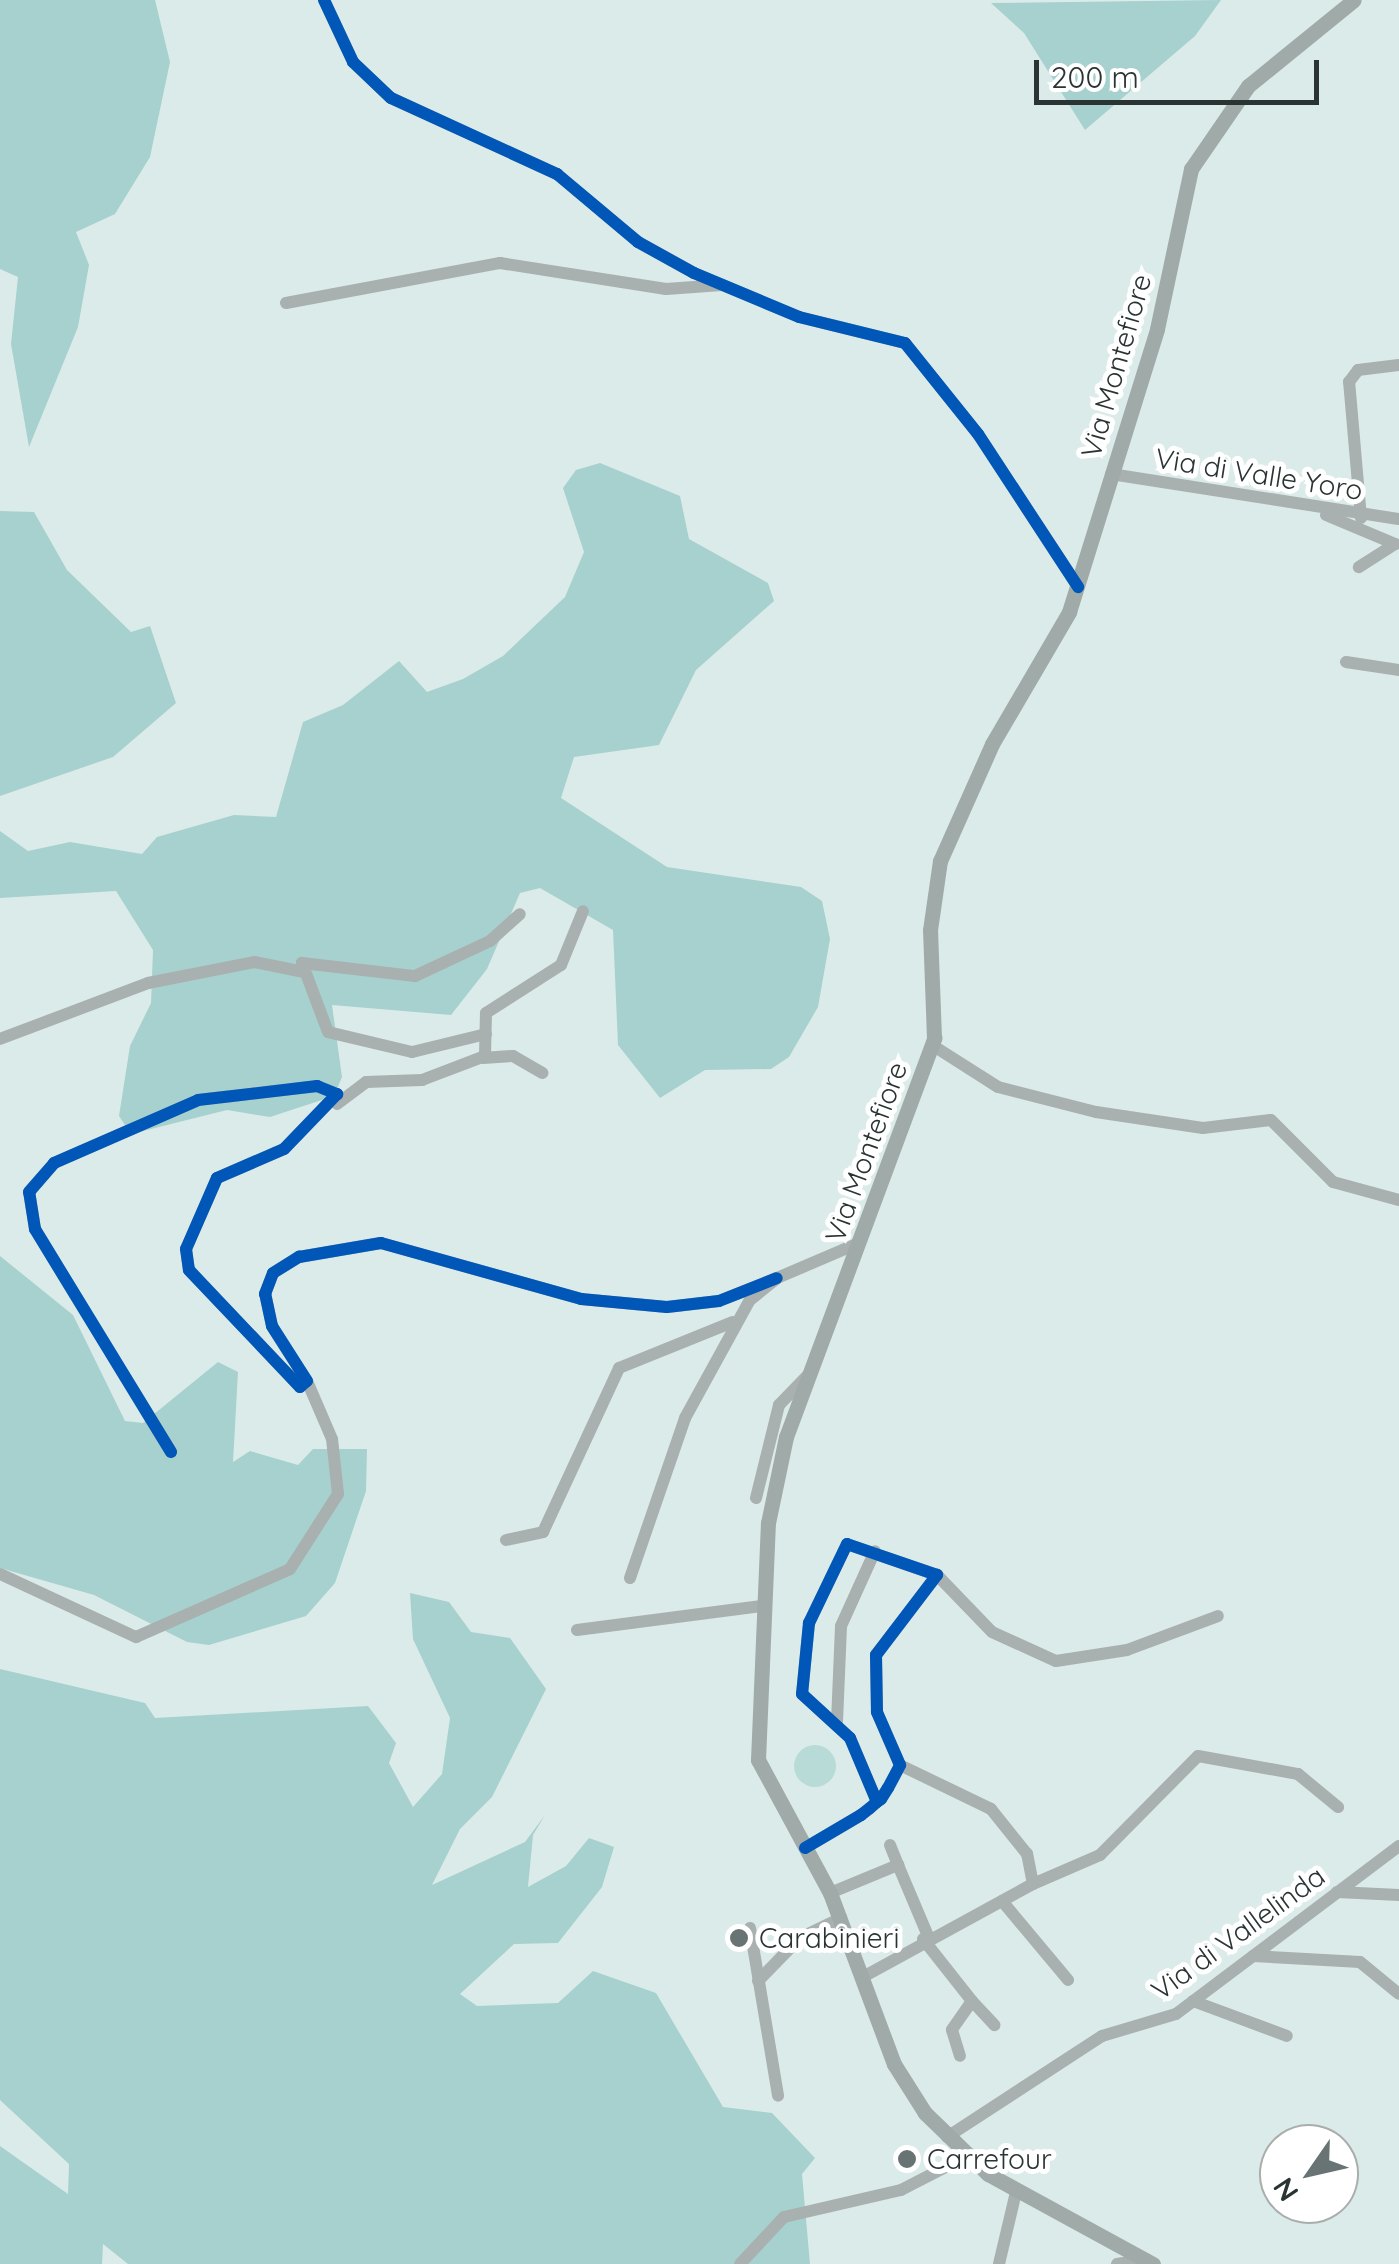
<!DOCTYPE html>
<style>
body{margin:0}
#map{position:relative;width:1399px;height:2264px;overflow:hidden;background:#dbebe9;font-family:Quicksand,sans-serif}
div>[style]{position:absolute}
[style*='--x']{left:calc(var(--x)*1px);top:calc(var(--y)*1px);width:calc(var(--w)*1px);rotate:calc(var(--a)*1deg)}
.green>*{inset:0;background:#b9dbd8}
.round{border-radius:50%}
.forest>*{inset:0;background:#a7d1ce}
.minor>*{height:12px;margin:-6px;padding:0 6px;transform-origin:6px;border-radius:6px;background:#a9b0b0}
.major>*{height:15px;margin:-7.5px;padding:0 7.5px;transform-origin:7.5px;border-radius:7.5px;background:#a0aaa8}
.cycleway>*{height:12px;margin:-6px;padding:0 6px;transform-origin:6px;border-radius:6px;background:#0057b8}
.dots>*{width:28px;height:28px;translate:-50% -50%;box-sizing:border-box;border:5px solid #fff;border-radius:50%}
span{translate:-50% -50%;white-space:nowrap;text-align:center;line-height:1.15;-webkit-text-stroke:10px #fff;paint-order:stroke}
.street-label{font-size:28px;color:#293433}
.poi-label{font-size:28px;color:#293433}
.left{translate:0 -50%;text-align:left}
.north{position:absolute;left:1259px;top:2124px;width:100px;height:100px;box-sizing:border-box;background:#fff;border:2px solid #a9aead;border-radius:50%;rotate:236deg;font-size:28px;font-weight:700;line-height:40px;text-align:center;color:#293433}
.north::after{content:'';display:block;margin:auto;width:35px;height:45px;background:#677473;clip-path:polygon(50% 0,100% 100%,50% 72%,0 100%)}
.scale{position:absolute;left:1034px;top:60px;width:285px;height:45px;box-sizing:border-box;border:5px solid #293433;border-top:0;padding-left:12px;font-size:30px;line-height:35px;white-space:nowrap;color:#293433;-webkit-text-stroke:8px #fff;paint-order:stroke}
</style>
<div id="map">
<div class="green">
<i class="round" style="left:794px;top:1745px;width:42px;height:42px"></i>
</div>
<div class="forest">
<i style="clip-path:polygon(0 0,155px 0,170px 62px,150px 157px,115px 214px,76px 232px,89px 265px,78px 327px,29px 447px,11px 344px,18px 277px,0 269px)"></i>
<i style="clip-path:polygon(1221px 0,1195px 36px,1085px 130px,1024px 33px,991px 3px)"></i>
<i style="clip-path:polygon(600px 463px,680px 496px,689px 539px,768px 583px,774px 601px,696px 670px,659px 745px,574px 757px,561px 798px,667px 867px,801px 887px,822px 901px,830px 939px,818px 1007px,789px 1057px,771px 1069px,705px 1070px,660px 1098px,618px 1045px,613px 930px,540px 888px,520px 893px,487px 969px,451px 1015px,332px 1005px,342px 1077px,334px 1096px,270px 1117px,227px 1110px,131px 1134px,119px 1116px,130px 1046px,151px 1003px,153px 950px,116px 891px,0 898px,0 831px,28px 851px,70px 842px,142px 854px,157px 837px,234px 815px,276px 817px,303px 722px,343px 705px,399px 661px,427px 692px,463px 679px,503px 656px,565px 597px,584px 552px,563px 488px,576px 470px)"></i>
<i style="clip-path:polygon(0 511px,34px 512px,67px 570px,131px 632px,150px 626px,176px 703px,113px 757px,0 796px)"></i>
<i style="clip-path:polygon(0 1256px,73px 1315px,125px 1421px,143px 1423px,218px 1362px,238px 1372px,233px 1462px,250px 1451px,298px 1465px,313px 1449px,367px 1449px,366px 1491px,335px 1583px,306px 1616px,209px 1645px,187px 1642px,94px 1595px,0 1568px)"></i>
<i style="clip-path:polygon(410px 1593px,449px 1602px,471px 1632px,510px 1638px,546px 1689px,492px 1797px,460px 1829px,432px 1885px,525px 1842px,545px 1815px,533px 1835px,528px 1887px,566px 1866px,589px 1838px,614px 1847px,602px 1887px,558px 1943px,514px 1944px,460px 1994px,477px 2006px,558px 2003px,593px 1971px,656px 1993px,723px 2107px,772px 2113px,815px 2158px,802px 2174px,810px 2264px,128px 2264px,103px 2244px,102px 2264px,0 2264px,0 2146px,68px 2194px,69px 2164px,0 2100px,0 1669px,145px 1703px,155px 1718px,368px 1706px,396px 1743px,389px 1763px,413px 1807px,442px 1774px,450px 1718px,413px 1639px)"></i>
</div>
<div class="minor">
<i style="--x:324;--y:0;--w:68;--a:64.9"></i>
<i style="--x:353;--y:62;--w:52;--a:43.5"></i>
<i style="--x:391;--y:98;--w:183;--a:24.6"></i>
<i style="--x:557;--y:174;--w:106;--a:40"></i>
<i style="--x:638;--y:242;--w:64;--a:29"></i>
<i style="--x:694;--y:273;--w:114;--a:22.7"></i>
<i style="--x:799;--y:317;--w:109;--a:13.8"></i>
<i style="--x:905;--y:343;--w:117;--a:51.3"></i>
<i style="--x:978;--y:434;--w:183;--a:56.8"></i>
<i style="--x:286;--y:303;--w:218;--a:-10.6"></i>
<i style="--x:500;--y:263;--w:168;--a:8.9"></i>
<i style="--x:666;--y:289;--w:56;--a:-4.1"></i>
<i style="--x:1111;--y:474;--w:291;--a:8.9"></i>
<i style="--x:1326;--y:515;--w:75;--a:22.8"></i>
<i style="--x:1395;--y:544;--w:43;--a:147.4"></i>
<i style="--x:1361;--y:518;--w:137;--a:-95"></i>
<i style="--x:1349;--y:382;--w:15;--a:-53"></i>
<i style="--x:1358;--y:370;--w:41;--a:-7"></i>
<i style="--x:1346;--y:662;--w:54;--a:8.6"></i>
<i style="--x:486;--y:1034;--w:76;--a:166.3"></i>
<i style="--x:412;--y:1052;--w:86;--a:-166.6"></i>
<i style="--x:328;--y:1032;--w:74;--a:-110.6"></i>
<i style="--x:302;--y:963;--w:114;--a:6.6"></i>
<i style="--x:415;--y:976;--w:83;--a:-25"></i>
<i style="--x:490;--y:941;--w:40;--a:-42"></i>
<i style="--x:0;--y:1039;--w:158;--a:-20.7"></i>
<i style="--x:148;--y:983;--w:108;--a:-11.2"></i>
<i style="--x:254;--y:962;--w:51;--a:11.3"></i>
<i style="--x:932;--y:1045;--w:78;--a:32.5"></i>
<i style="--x:998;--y:1087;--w:101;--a:14.3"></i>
<i style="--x:1096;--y:1112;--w:108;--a:8.5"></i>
<i style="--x:1203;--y:1128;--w:68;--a:-6.7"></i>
<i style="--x:1271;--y:1120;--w:88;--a:45"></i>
<i style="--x:1333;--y:1182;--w:68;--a:15.3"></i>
<i style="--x:483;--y:1058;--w:30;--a:-4"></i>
<i style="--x:513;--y:1056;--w:34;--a:30"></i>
<i style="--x:337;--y:1104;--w:36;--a:-37"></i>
<i style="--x:366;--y:1082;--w:56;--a:-2"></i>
<i style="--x:422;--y:1080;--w:67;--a:-20.9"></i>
<i style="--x:485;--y:1056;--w:43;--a:-88.7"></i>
<i style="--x:486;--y:1013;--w:89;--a:-32.6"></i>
<i style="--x:561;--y:965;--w:58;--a:-67.8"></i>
<i style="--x:171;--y:1452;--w:261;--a:-121.4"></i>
<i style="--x:35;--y:1229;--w:37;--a:-99"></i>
<i style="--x:29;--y:1192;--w:38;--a:-49"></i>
<i style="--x:54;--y:1163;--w:157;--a:-23.6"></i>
<i style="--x:198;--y:1100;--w:120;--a:-6.7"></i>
<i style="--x:317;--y:1086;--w:22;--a:22"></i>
<i style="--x:337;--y:1094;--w:76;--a:133.9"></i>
<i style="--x:284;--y:1149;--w:73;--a:156.6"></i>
<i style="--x:217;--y:1178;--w:77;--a:113.6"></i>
<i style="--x:186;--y:1249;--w:21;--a:82"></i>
<i style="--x:189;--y:1270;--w:161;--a:46.5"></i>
<i style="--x:300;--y:1387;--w:9;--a:-41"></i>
<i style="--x:307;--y:1381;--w:65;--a:-122.5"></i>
<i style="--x:272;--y:1326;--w:33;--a:-102"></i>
<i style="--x:265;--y:1294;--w:22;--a:-69"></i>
<i style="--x:273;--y:1273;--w:31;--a:-32"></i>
<i style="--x:299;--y:1257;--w:83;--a:-9.7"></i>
<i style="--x:381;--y:1243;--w:208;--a:15.6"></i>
<i style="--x:581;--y:1299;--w:86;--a:5.3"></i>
<i style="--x:667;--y:1307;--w:52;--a:-6.6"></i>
<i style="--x:719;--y:1301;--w:62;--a:-21.6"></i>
<i style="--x:756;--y:1498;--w:96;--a:-76.1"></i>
<i style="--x:779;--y:1405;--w:45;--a:-45.9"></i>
<i style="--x:506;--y:1540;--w:38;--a:-12"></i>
<i style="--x:543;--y:1532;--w:181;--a:-65.1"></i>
<i style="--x:619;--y:1368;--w:123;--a:-22"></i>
<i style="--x:0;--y:1574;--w:150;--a:24.9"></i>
<i style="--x:136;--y:1637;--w:168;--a:-23.8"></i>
<i style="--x:290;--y:1569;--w:89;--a:-57.4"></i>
<i style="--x:338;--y:1494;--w:55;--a:-96.2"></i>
<i style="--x:332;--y:1439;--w:63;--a:-113.3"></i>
<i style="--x:937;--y:1575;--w:79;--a:46"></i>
<i style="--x:992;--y:1632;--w:70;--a:24.4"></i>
<i style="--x:1056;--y:1661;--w:72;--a:-8.8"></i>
<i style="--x:1127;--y:1650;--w:97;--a:-20.5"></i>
<i style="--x:630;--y:1578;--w:169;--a:-71"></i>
<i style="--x:685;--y:1418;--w:135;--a:-61.2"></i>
<i style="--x:750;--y:1300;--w:35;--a:-39"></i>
<i style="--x:777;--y:1278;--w:89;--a:-23.1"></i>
<i style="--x:577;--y:1630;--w:188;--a:-7.4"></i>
<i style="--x:837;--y:1722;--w:96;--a:-87.6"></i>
<i style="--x:841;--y:1626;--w:82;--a:-65.6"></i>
<i style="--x:890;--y:1845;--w:22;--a:68"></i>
<i style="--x:805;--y:1848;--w:65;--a:-30.5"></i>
<i style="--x:861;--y:1815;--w:11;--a:-38"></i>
<i style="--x:870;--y:1808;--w:9;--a:-41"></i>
<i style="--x:877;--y:1802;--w:5;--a:-37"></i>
<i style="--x:881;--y:1799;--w:13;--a:-58"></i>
<i style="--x:888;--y:1788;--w:26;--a:-62"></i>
<i style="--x:900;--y:1765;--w:58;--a:-113.5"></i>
<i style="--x:877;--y:1712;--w:57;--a:-91"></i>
<i style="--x:876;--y:1655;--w:101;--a:-52.7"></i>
<i style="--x:937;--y:1575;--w:95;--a:-161"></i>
<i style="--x:847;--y:1544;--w:88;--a:115.7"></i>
<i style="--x:809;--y:1623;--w:71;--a:95.6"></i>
<i style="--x:802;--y:1694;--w:65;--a:42.5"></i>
<i style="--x:850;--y:1738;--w:69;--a:67.1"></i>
<i style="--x:1033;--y:1884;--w:73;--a:-23.4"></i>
<i style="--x:1100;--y:1855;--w:139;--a:-45.3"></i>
<i style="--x:1198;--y:1756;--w:102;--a:10.2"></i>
<i style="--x:1298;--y:1774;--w:52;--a:39.5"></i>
<i style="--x:1337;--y:1892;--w:62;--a:2.8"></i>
<i style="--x:830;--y:1893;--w:74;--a:-22.4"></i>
<i style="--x:898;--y:1865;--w:77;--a:67.1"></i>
<i style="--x:1002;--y:1901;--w:103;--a:50.1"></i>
<i style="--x:750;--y:1928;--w:170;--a:80.5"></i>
<i style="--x:923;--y:1939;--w:79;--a:51.7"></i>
<i style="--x:972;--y:2001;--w:35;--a:125"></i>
<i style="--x:952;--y:2030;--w:27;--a:73"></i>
<i style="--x:1253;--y:1956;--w:107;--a:3.2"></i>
<i style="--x:1360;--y:1962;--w:50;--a:39.4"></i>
<i style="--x:861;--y:1978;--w:196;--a:-28.7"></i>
<i style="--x:1033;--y:1884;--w:31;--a:-101"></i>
<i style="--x:1027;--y:1854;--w:58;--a:-128.7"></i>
<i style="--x:991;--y:1809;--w:101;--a:-154.2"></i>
<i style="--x:758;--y:1981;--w:60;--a:-45.7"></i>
<i style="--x:800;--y:1938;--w:46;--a:-26"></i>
<i style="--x:972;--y:2001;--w:33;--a:47"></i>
<i style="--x:1193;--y:2001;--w:100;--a:20.4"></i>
<i style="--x:947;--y:2137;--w:185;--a:-33.1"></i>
<i style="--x:1102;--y:2036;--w:77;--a:-16.6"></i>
<i style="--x:1176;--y:2014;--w:279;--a:-37"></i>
<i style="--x:740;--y:2264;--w:64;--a:-46.9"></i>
<i style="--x:784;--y:2217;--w:120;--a:-13"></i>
<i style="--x:901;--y:2190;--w:74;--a:-27.3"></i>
<i style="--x:999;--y:2264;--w:74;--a:-76.7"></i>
<i style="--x:1117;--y:2264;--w:30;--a:-9"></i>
</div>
<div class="major">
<i style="--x:1153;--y:2264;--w:188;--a:-151.4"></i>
<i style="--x:988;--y:2174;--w:88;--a:-135.9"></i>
<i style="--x:925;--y:2113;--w:58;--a:-122.3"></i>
<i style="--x:894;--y:2064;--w:183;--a:-110.5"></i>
<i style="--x:830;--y:1893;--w:151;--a:-118.4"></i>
<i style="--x:758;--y:1760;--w:237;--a:-87.6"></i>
<i style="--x:768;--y:1523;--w:88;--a:-78.2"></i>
<i style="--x:786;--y:1437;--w:426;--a:-69.6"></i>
<i style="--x:934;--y:1038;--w:108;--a:-92.1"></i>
<i style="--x:930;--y:930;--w:70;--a:-81.8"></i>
<i style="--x:940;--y:861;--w:128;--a:-66"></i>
<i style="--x:992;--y:744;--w:153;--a:-59.7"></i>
<i style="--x:1069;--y:612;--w:296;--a:-72.7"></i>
<i style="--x:1157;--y:329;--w:164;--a:-78"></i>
<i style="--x:1191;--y:169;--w:101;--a:-55.5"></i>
<i style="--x:1248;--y:86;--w:136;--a:-39.1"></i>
</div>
<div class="cycleway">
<i style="--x:324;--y:0;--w:68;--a:64.9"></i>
<i style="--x:353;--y:62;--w:52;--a:43.5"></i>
<i style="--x:391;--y:98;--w:183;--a:24.6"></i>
<i style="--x:557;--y:174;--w:106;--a:40"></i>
<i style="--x:638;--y:242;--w:64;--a:29"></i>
<i style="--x:694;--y:273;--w:114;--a:22.7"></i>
<i style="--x:799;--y:317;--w:109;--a:13.8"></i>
<i style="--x:905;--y:343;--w:117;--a:51.3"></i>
<i style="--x:978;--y:434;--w:183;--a:56.8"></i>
<i style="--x:171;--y:1452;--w:261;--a:-121.4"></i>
<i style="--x:35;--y:1229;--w:37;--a:-99"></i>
<i style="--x:29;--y:1192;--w:38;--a:-49"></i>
<i style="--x:54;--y:1163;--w:157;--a:-23.6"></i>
<i style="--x:198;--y:1100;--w:120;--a:-6.7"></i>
<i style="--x:317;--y:1086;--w:22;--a:22"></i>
<i style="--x:337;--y:1094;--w:76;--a:133.9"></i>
<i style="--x:284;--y:1149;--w:73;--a:156.6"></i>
<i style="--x:217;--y:1178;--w:77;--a:113.6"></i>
<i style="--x:186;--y:1249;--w:21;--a:82"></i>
<i style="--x:189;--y:1270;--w:161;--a:46.5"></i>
<i style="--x:300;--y:1387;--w:9;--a:-41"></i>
<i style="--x:307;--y:1381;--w:65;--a:-122.5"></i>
<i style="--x:272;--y:1326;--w:33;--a:-102"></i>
<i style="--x:265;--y:1294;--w:22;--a:-69"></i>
<i style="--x:273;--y:1273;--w:31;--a:-32"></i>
<i style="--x:299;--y:1257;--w:83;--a:-9.7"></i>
<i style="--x:381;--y:1243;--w:208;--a:15.6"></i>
<i style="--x:581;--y:1299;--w:86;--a:5.3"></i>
<i style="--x:667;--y:1307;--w:52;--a:-6.6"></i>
<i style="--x:719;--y:1301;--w:62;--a:-21.6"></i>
<i style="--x:805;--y:1848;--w:65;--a:-30.5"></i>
<i style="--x:861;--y:1815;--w:11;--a:-38"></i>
<i style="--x:870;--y:1808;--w:9;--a:-41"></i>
<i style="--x:877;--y:1802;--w:5;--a:-37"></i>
<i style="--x:881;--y:1799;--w:13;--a:-58"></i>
<i style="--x:888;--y:1788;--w:26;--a:-62"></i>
<i style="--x:900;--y:1765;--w:58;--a:-113.5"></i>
<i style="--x:877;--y:1712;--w:57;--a:-91"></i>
<i style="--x:876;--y:1655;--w:101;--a:-52.7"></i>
<i style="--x:937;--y:1575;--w:95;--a:-161"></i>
<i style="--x:847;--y:1544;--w:88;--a:115.7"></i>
<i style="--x:809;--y:1623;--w:71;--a:95.6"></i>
<i style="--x:802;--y:1694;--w:65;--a:42.5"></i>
<i style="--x:850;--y:1738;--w:69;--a:67.1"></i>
</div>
<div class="dots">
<i style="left:739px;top:1938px;background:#677473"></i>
<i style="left:907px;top:2159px;background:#677473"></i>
</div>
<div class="street-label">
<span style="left:1116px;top:366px;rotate:-74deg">Via Montefiore</span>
<span style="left:1259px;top:474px;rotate:9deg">Via di Valle Yoro</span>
<span style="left:866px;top:1152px;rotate:-70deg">Via Montefiore</span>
<span style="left:1238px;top:1933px;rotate:-36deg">Via di Vallelinda</span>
</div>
<div class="poi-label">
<span class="left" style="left:759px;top:1938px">Carabinieri</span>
<span class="left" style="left:927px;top:2159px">Carrefour</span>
</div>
<div class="north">N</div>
<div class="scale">200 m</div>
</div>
